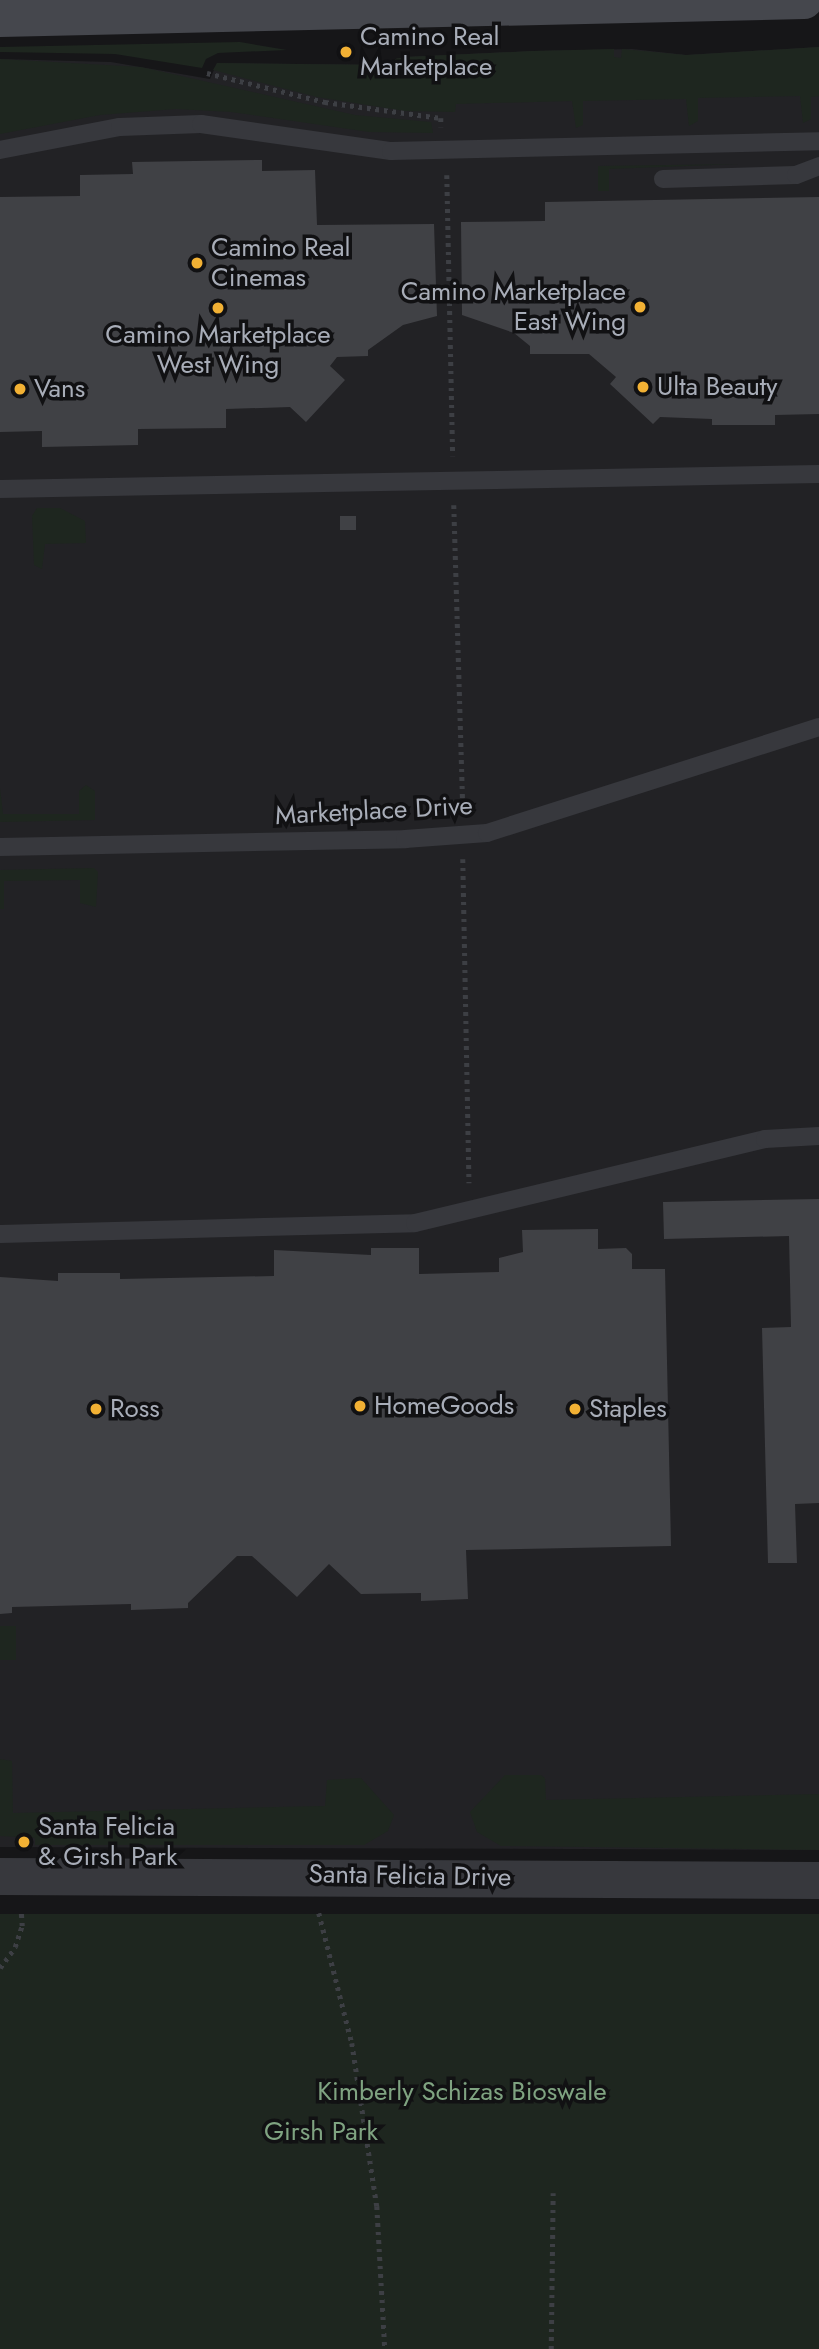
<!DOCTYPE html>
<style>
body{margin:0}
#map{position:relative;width:819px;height:2349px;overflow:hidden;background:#161618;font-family:Jost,sans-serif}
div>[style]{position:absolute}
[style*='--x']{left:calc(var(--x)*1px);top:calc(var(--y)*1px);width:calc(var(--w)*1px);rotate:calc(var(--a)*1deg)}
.built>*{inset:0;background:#222225}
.green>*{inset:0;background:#1e261f;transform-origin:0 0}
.building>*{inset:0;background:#404145;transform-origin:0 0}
.path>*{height:4.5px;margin-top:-2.25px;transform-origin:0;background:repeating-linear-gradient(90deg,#3d3f44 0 3.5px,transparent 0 8.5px)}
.lane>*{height:18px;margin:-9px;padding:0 9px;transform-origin:9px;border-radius:9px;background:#37383d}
.street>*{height:37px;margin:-18.5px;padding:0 18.5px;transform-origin:18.5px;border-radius:18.5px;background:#37383d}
.secondary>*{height:38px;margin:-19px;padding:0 19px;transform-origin:19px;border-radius:19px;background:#45474d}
.dots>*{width:19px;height:19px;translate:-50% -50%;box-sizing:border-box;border:4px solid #111113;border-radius:50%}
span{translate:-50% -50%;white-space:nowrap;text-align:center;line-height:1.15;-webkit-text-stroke:7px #111113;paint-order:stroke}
.poi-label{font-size:26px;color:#a8adb8}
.left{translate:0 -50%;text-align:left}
.right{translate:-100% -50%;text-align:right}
.street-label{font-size:26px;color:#a8adb8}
.park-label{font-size:26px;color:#7fa381}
</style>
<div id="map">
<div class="built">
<i style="clip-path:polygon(819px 47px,819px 1850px,0 1847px,0 59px,111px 62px,210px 79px,217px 63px,394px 65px,395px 59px,405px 57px,532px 51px,632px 49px,686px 55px)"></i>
</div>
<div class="green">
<i style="clip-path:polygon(240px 42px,287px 50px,218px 53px,206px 59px,202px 68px,115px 54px,0 52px,0 47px)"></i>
<i style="clip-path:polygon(819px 47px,819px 96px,811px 97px,811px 119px,803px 123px,800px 96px,698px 98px,698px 121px,689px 126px,686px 99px,583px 101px,583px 125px,576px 128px,572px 101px,456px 104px,455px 112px,405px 111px,317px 97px,213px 70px,217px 63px,394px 65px,395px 59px,405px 57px,532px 51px,614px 49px,614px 57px,621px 58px,622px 49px,686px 55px)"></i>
<i style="clip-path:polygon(0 59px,141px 67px,355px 115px,431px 122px,433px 133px,369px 132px,231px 112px,176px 109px,100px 115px,0 134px)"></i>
<i style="clip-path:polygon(739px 164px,609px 169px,609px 191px,598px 191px,598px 166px)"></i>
<i style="clip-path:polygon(37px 508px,60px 508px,85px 521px,86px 543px,45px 544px,42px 569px,34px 565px,32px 516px)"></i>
<i style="clip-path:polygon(86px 785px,95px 791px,95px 820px,0 822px,0 788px,3px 814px,79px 814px,79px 791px)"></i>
<i style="clip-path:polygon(94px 868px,98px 872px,96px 907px,80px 903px,80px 880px,4px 881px,4px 909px,0 909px,0 870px)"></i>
<i style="left:0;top:1626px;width:16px;height:34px"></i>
<i style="clip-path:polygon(0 1759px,12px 1761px,13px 1813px,325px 1806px,327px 1780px,361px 1778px,394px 1815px,388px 1831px,364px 1845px,35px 1845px,35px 1838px,0 1836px)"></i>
<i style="clip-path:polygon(505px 1775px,541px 1775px,545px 1778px,546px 1800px,819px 1794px,819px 1850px,501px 1846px,477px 1832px,470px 1812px)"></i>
<i style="left:0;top:1914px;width:819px;height:435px"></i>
</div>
<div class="building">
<i style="clip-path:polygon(262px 160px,262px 171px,315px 170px,317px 225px,434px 224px,437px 316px,403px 325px,368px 350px,368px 356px,337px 357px,330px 366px,345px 380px,306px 422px,290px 407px,226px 409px,226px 428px,138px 429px,138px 445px,42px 447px,42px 431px,0 432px,0 197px,80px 196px,80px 175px,133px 174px,132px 162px)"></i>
<i style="clip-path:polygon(819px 197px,819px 414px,775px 415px,775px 425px,712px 425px,712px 419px,660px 417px,653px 424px,610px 384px,616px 377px,589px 354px,530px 354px,530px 346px,514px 333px,462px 315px,461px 222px,545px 221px,545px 202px)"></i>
<i style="left:340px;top:516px;width:16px;height:14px"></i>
<i style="clip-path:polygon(819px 1199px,819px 1503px,795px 1504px,797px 1563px,768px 1563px,762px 1328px,791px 1327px,789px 1236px,664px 1239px,663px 1202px)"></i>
<i style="clip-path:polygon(598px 1229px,598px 1249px,626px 1248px,632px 1254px,632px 1269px,665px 1269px,671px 1546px,466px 1550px,468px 1599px,421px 1601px,421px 1593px,361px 1594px,329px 1564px,297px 1597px,252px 1556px,237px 1556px,188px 1603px,188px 1608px,131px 1610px,131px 1604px,12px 1607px,12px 1613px,0 1614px,0 1277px,58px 1281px,58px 1273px,120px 1273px,120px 1279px,274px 1276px,274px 1250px,371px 1255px,371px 1248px,419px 1248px,419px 1274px,499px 1272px,499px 1258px,523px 1252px,522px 1230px)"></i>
</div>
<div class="path">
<i style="--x:207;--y:73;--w:122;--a:13.8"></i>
<i style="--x:325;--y:102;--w:117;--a:7.9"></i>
<i style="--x:441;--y:118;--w:9;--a:90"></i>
<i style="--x:447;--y:175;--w:281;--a:88.8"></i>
<i style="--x:454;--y:505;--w:303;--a:88.3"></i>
<i style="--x:463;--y:859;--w:324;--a:88.9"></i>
<i style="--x:319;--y:1913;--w:134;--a:75.8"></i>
<i style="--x:352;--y:2043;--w:165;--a:81.3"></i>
<i style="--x:377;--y:2206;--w:143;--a:86.8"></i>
<i style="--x:0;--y:1968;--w:26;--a:-54"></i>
<i style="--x:15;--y:1947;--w:22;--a:-72"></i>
<i style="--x:22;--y:1926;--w:15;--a:-94"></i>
<i style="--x:551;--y:2349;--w:156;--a:-89.3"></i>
</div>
<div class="lane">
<i style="--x:0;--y:150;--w:122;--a:-10.9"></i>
<i style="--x:120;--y:127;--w:81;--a:-2.1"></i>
<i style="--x:201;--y:124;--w:192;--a:8.1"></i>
<i style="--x:391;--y:151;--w:428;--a:-1.3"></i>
<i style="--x:663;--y:179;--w:133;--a:-1.7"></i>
<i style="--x:796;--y:175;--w:25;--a:-21"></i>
<i style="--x:0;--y:489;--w:819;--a:-1.05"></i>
<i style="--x:0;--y:847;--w:405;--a:-1.1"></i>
<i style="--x:405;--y:839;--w:82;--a:-4.2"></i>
<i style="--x:487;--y:833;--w:349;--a:-17.7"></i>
<i style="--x:0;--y:1234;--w:415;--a:-1.5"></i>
<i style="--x:415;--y:1223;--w:360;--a:-13.5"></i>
<i style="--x:765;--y:1139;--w:54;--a:-3.2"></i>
</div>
<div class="street">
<i style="--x:0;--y:1876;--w:819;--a:0.28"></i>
</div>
<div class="secondary">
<i style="--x:0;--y:18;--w:804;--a:-1.28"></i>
</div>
<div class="dots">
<i style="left:346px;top:52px;background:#f2b134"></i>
<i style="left:197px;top:263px;background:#f2b134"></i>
<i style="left:640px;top:307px;background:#f2b134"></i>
<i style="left:218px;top:308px;background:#f2b134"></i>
<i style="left:643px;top:387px;background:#f2b134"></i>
<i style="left:20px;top:389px;background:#f2b134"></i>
<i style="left:360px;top:1406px;background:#f2b134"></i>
<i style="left:96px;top:1409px;background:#f2b134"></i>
<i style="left:575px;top:1409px;background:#f2b134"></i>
<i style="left:24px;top:1842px;background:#f2b134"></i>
</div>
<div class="poi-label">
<span class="left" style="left:360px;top:52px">Camino Real<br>Marketplace</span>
<span class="left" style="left:211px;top:263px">Camino Real<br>Cinemas</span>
<span class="right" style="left:626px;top:307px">Camino Marketplace<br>East Wing</span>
<span style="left:218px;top:350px">Camino Marketplace<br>West Wing</span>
<span class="left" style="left:657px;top:387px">Ulta Beauty</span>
<span class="left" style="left:34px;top:389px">Vans</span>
<span class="left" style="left:374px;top:1406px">HomeGoods</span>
<span class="left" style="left:110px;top:1409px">Ross</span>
<span class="left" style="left:589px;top:1409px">Staples</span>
<span class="left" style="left:38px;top:1842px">Santa Felicia<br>&amp; Girsh Park</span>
</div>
<div class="street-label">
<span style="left:374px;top:811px;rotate:-3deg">Marketplace Drive</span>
<span style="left:410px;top:1876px;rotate:1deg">Santa Felicia Drive</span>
</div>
<div class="park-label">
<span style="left:462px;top:2092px">Kimberly Schizas Bioswale</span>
<span style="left:321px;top:2132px">Girsh Park</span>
</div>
</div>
